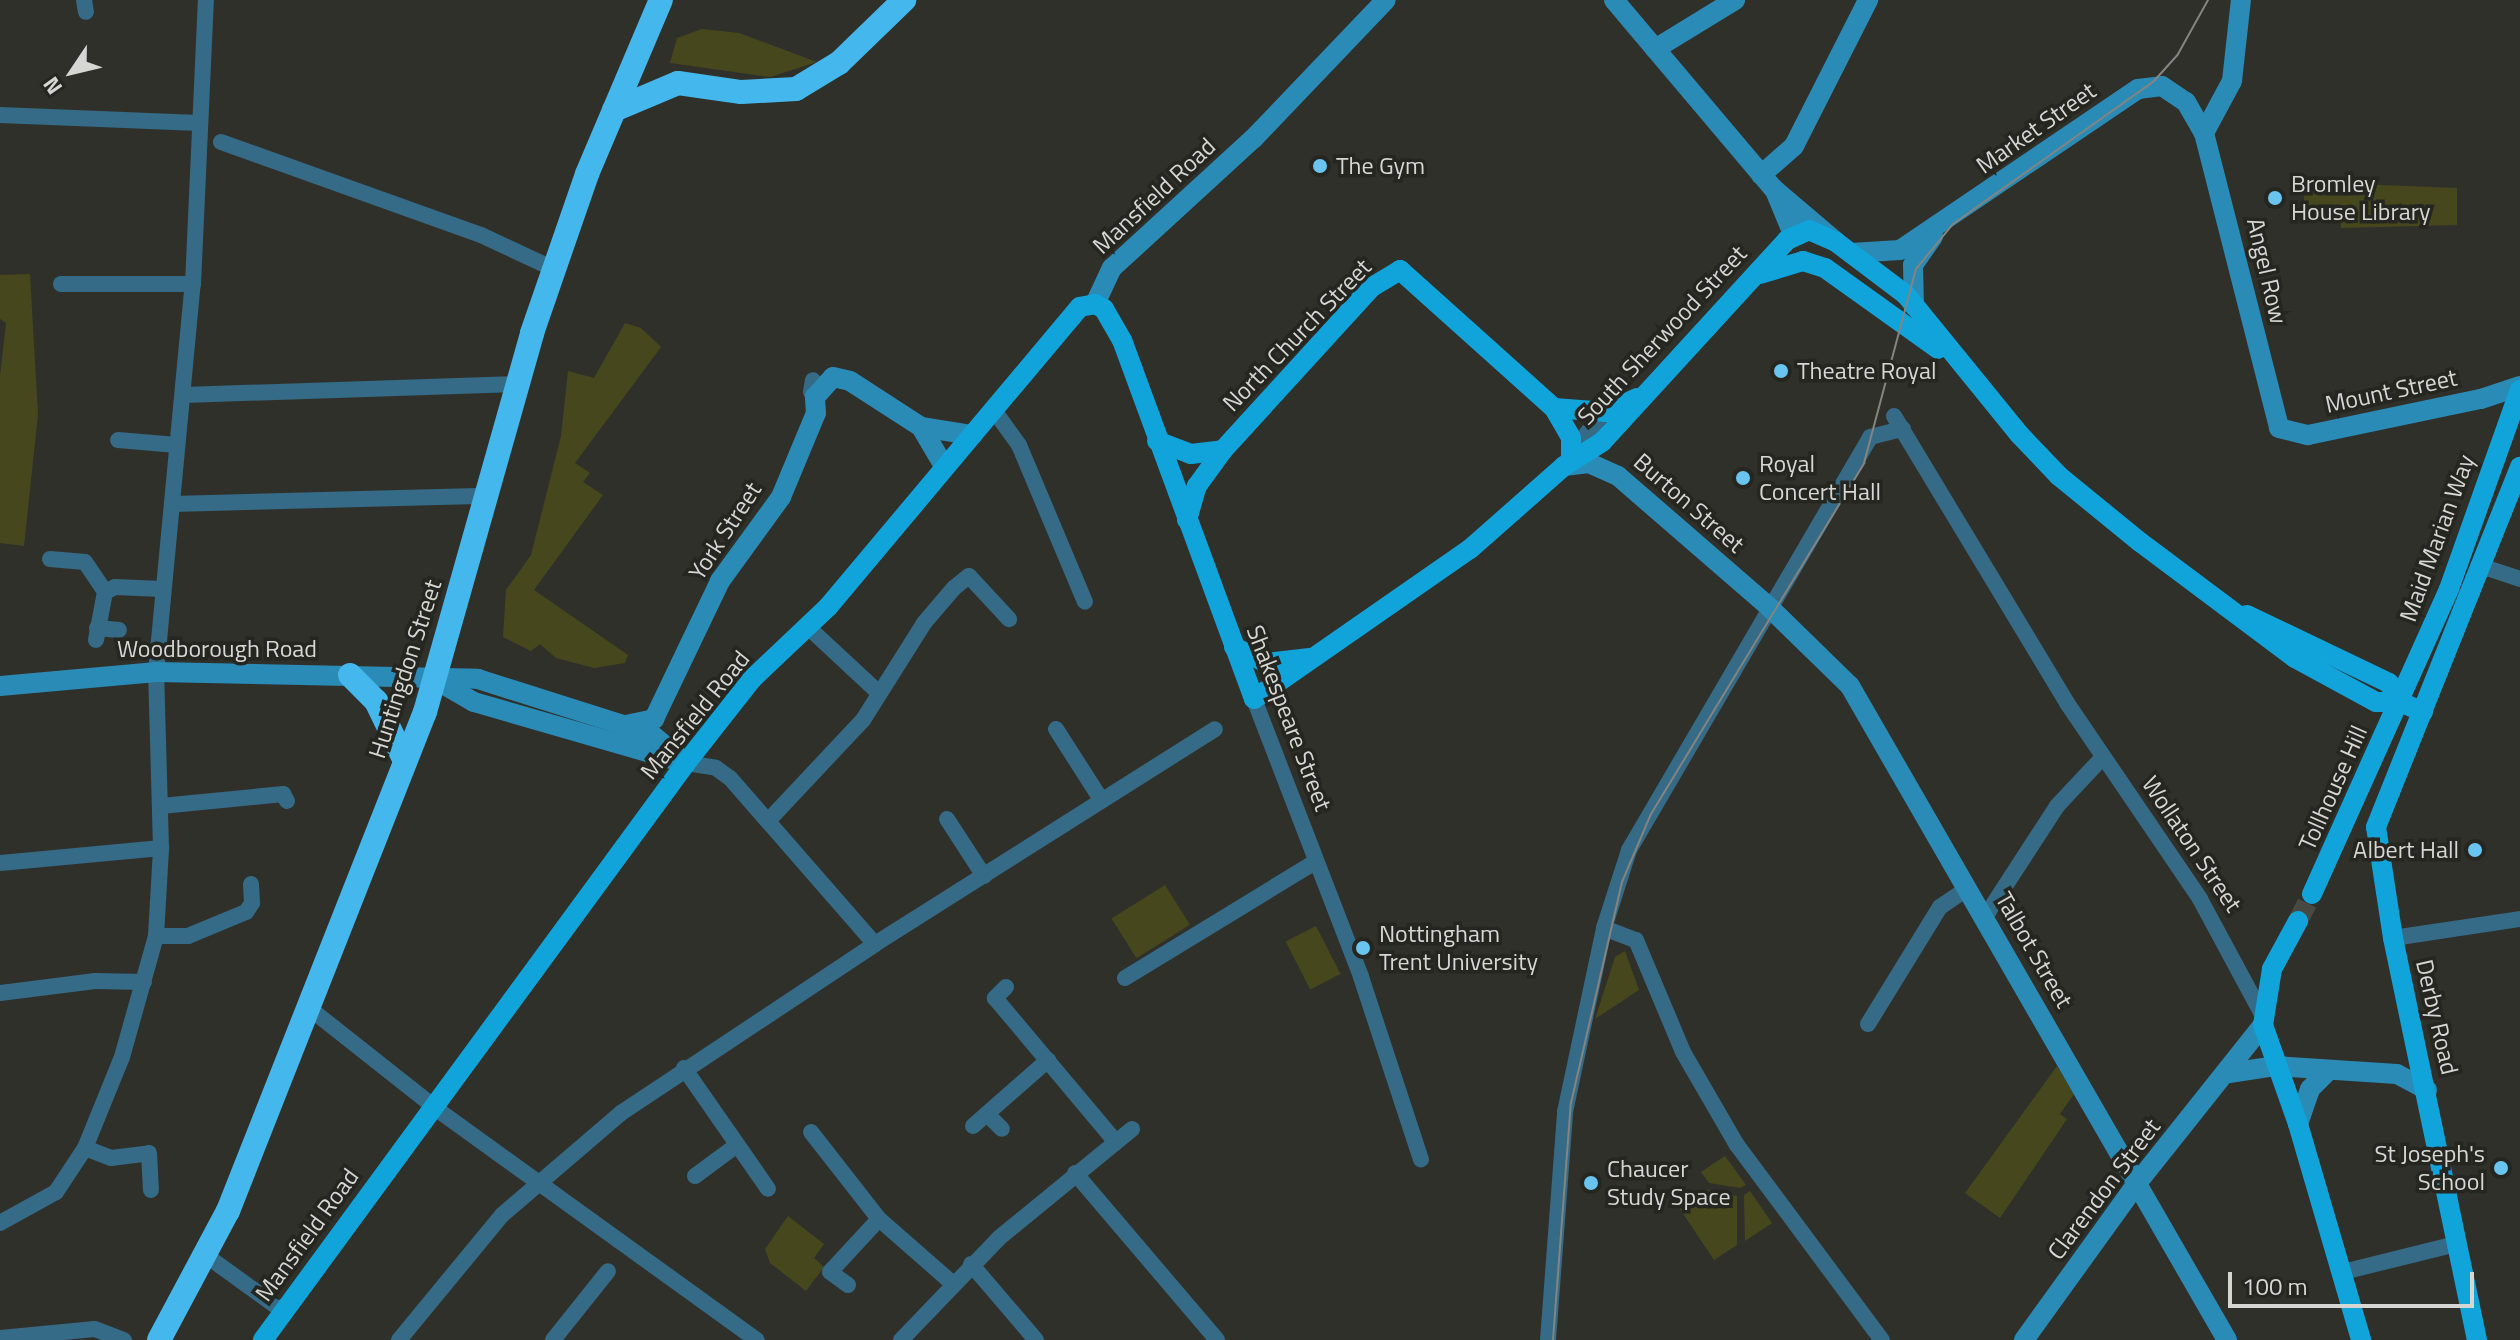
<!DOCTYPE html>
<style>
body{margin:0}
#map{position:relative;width:2520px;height:1340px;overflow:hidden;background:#30302b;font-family:"Titillium Web",sans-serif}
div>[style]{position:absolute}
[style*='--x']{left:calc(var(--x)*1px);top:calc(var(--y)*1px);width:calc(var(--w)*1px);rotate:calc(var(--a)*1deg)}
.green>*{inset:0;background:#47471d;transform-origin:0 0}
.primary-tunnel>*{height:20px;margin-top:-10px;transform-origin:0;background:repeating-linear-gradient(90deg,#494944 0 20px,transparent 0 30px)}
.street>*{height:16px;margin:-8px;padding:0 8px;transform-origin:8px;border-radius:8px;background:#356b86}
.secondary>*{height:20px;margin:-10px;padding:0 10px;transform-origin:10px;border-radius:10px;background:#2a8bb6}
.primary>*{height:20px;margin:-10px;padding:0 10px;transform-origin:10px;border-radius:10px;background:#11a4db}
.highway>*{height:24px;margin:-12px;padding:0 12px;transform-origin:12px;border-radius:12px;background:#44b8ed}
.tram>*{height:2px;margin:-1px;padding:0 1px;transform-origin:1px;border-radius:1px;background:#848480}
.dots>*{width:22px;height:22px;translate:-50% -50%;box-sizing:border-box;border:4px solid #262621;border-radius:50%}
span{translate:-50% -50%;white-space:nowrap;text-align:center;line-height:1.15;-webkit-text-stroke:7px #262621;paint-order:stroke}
.street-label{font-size:24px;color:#d6d6d3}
.poi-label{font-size:24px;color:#d6d6d3}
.left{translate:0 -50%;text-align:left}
.right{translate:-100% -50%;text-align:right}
.north{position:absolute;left:32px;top:32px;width:80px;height:80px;-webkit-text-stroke:6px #262621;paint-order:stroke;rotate:235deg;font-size:22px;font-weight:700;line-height:32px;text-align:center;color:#d6d6d3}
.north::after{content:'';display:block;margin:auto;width:28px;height:36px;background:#d6d6d3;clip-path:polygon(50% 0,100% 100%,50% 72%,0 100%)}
.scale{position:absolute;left:2228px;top:1272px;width:246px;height:36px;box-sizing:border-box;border:4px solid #d6d6d3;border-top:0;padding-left:10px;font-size:24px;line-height:28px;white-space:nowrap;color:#d6d6d3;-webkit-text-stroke:6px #262621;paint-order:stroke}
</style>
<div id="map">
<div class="green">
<i style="clip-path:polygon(702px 29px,739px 33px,817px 62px,770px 77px,670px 63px,677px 38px)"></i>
<i style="clip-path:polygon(2304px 182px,2457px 188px,2457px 225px,2341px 228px,2340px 213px,2304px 215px)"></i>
<i style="clip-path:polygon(30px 274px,38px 414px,24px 546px,0 543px,0 376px,6px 323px,0 319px,0 275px)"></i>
<i style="clip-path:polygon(625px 323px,641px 328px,661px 347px,575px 463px,590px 473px,583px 482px,603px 495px,534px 590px,628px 655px,625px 663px,594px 668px,556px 658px,540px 644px,531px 651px,503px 637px,506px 590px,531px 555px,561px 436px,568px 371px,594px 378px)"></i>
<i style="left:1165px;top:885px;width:47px;height:63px;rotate:58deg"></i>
<i style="left:1316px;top:926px;width:54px;height:34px;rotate:63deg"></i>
<i style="clip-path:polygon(1625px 951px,1639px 990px,1595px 1019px,1615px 957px)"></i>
<i style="clip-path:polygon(2057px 1066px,2074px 1094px,2060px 1114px,2067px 1119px,2000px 1218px,1965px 1193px)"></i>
<i style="clip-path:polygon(1725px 1156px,1746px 1185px,1740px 1188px,1709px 1183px,1701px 1172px)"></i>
<i style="clip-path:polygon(1708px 1190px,1737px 1196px,1737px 1245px,1714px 1260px,1680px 1209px)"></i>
<i style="clip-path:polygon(1750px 1191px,1772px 1223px,1745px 1241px,1744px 1195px)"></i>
<i style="clip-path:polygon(788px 1216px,824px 1244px,814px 1258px,824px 1267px,806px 1291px,770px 1263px,765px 1249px)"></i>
</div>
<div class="primary-tunnel">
<i style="--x:2298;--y:921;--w:30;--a:-63"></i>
</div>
<div class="street">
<i style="--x:84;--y:0;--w:12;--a:81"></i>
<i style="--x:0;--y:115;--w:199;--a:2.3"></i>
<i style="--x:221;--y:142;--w:276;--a:19.7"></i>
<i style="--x:481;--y:235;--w:81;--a:25"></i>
<i style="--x:61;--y:284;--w:132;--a:0"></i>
<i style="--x:811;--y:392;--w:12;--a:-81"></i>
<i style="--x:184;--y:395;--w:334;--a:-1.9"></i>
<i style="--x:993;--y:409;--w:44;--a:54.2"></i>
<i style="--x:1019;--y:445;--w:170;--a:67.2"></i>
<i style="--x:1894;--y:416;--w:335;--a:58.9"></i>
<i style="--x:2067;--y:703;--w:237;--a:55.8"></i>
<i style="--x:2200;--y:899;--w:133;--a:61.7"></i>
<i style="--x:118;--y:440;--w:59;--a:4.8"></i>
<i style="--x:1570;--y:454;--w:54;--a:-51"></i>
<i style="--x:172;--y:504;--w:316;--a:-1.5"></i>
<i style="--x:50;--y:559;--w:35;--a:5"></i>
<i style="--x:85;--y:562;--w:36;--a:56"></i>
<i style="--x:2481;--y:566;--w:41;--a:18.4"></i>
<i style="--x:97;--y:628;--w:22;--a:5"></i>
<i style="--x:809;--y:628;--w:96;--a:42.9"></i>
<i style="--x:96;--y:640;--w:49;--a:-79.4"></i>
<i style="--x:105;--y:592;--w:11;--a:-27"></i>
<i style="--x:115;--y:587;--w:47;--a:2.4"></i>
<i style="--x:1254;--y:699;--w:298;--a:68.9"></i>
<i style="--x:1361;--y:977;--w:192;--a:71.8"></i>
<i style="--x:1056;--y:729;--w:85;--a:57.4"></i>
<i style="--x:686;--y:763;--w:30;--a:9"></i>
<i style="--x:716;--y:768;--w:17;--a:36"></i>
<i style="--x:730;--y:778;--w:220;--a:48.9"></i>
<i style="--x:161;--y:806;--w:123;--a:-5.6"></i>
<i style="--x:283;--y:794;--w:8;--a:60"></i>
<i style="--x:947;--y:819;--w:68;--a:57"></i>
<i style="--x:768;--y:821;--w:139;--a:-46.8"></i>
<i style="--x:863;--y:720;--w:115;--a:-57.8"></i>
<i style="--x:924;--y:623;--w:46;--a:-49.4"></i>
<i style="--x:954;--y:588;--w:19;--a:-39"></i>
<i style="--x:969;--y:576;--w:59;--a:47.1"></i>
<i style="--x:0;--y:863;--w:162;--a:-5.3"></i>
<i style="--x:1985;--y:917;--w:132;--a:-57"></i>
<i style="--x:2057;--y:806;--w:66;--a:-46.8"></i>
<i style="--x:1604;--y:928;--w:34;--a:21"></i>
<i style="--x:1636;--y:940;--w:121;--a:67.2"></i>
<i style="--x:1683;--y:1052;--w:108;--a:59.9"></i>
<i style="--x:1737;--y:1145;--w:243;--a:53.4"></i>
<i style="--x:156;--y:936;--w:32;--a:0"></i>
<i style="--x:188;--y:936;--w:63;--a:-22.5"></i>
<i style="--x:246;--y:912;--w:11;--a:-56"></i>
<i style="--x:252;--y:903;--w:19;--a:-93"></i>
<i style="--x:2393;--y:938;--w:128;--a:-8.5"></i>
<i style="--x:1125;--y:978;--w:223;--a:-31.4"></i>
<i style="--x:1006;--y:987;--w:16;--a:135"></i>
<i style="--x:995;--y:998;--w:187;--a:50"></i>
<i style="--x:0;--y:993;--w:96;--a:-7.2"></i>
<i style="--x:95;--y:981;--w:49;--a:1.2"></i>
<i style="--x:309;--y:1008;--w:169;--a:38.3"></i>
<i style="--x:442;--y:1113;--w:388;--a:35.8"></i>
<i style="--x:1868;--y:1024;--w:137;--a:-58.4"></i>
<i style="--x:1940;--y:907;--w:34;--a:-34"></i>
<i style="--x:684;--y:1068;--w:147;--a:55.2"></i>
<i style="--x:987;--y:1114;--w:21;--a:45"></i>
<i style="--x:973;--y:1126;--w:100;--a:-41.3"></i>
<i style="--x:811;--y:1132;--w:110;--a:52"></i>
<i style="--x:879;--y:1219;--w:97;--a:41.2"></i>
<i style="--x:85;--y:1148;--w:28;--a:21"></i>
<i style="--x:111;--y:1158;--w:38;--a:-7"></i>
<i style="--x:149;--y:1153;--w:37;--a:87"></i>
<i style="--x:1075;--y:1173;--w:219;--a:49.6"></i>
<i style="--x:695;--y:1176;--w:52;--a:-36.4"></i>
<i style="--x:0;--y:1223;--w:64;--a:-29"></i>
<i style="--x:56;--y:1192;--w:53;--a:-56.6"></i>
<i style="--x:85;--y:1148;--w:98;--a:-67.9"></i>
<i style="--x:122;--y:1057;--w:126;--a:-74.3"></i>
<i style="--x:156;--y:936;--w:88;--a:-86.7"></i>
<i style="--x:161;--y:848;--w:176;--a:-91.6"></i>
<i style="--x:156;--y:672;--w:390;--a:-84.6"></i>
<i style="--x:193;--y:284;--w:284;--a:-87.4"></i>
<i style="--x:204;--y:1254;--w:99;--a:35.9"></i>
<i style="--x:971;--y:1264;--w:100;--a:49.5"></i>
<i style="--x:2343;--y:1272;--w:116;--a:-13.9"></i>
<i style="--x:848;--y:1285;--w:22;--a:-144"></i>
<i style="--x:830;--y:1272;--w:72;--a:-47.2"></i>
<i style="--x:0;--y:1338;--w:95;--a:-5.4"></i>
<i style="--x:95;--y:1329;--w:31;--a:21"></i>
<i style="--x:399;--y:1340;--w:162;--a:-50.5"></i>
<i style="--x:502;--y:1215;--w:157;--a:-40.6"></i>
<i style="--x:621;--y:1113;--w:305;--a:-33.6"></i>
<i style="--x:875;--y:944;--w:402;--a:-32.3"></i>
<i style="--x:553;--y:1340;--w:88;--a:-51.4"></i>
<i style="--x:901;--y:1340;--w:141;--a:-46.1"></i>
<i style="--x:999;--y:1238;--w:172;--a:-39.3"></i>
<i style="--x:1548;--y:1340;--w:229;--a:-85.7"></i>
<i style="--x:1565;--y:1112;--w:188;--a:-78"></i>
<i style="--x:1604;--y:928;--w:82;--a:-72.2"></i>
<i style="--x:1629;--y:850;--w:478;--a:-59.7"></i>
<i style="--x:1870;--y:437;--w:34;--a:-14"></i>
</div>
<div class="secondary">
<i style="--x:1614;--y:0;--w:248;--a:49.8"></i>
<i style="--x:1774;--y:189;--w:80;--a:40.4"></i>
<i style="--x:1655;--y:49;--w:94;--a:-31.5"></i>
<i style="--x:2204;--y:133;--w:59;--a:-61.7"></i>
<i style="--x:2232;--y:81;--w:81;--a:-83.7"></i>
<i style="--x:1761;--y:175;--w:44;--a:-41.3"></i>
<i style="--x:1794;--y:146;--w:164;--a:-63.1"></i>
<i style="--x:1776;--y:193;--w:44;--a:67.5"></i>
<i style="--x:1851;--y:253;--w:49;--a:-3.5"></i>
<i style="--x:1900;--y:250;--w:287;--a:-34.1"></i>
<i style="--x:2138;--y:89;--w:24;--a:-7"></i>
<i style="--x:2162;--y:86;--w:29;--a:34"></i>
<i style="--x:2186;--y:102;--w:36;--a:60"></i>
<i style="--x:2204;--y:133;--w:304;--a:75.7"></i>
<i style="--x:2279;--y:428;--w:30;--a:14"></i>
<i style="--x:2308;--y:435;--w:177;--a:-11.8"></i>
<i style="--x:2481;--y:399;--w:41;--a:-18.4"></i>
<i style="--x:1095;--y:304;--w:40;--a:-65"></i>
<i style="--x:1112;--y:268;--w:191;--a:-42.5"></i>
<i style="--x:1253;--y:139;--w:192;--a:-46.3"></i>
<i style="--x:1914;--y:306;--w:41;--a:-91.4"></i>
<i style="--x:1913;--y:265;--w:35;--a:-55"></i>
<i style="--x:921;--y:427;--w:52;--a:8.9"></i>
<i style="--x:1564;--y:466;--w:25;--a:-7"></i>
<i style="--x:1589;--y:463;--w:32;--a:24"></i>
<i style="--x:1618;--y:476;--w:200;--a:40.9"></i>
<i style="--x:1769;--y:607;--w:113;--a:44.3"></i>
<i style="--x:1850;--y:686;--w:755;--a:60.04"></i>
<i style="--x:436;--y:680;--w:44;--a:30.1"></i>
<i style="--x:474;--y:702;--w:212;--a:16.1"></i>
<i style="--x:0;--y:686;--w:157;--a:-5.1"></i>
<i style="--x:156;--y:672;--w:322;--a:1.2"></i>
<i style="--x:478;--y:679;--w:182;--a:17.6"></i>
<i style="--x:651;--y:734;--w:45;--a:39.6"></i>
<i style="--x:626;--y:725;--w:29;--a:-12"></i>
<i style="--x:654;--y:719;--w:153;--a:-64.4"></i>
<i style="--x:720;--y:581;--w:104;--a:-54"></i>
<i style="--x:781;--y:497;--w:91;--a:-67.4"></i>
<i style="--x:816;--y:413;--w:16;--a:-94"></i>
<i style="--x:815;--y:397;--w:27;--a:-48"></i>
<i style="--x:833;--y:377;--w:17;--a:13"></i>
<i style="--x:850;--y:381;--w:85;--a:32.9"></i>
<i style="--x:921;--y:427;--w:45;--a:59.5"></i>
<i style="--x:2229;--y:1073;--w:48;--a:-8.5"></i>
<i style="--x:2276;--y:1066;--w:121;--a:3.8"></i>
<i style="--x:2397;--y:1074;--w:34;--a:28"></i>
<i style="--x:2298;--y:1124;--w:37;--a:-71"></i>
<i style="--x:2310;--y:1089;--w:23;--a:-45"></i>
<i style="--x:2024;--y:1340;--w:195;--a:-54.2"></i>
<i style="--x:2138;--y:1182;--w:201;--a:-51.5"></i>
</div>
<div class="primary">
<i style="--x:1760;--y:274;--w:45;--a:-16.8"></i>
<i style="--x:1803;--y:261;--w:23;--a:18"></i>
<i style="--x:1825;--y:268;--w:139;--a:35.6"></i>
<i style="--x:1554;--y:408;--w:53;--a:4.3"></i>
<i style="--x:1607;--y:412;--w:33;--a:-25"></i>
<i style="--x:1157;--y:441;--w:36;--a:21"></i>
<i style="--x:1191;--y:454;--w:32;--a:-7"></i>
<i style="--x:1187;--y:520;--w:35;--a:-74"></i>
<i style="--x:1197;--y:486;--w:44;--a:-54.2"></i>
<i style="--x:1223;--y:450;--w:221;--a:-47.6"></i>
<i style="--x:1372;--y:287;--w:33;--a:-31"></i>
<i style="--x:1400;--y:270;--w:207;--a:41.9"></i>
<i style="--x:1554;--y:408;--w:34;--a:60"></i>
<i style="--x:1571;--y:438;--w:23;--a:90"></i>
<i style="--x:2247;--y:615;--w:157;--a:25.6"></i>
<i style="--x:2389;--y:683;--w:22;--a:60"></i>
<i style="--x:1234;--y:647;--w:37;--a:26"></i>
<i style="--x:1267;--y:663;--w:43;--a:-6.6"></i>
<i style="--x:2312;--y:894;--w:334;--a:-65.8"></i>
<i style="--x:2449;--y:589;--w:211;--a:-70.4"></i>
<i style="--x:2298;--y:921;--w:55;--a:118.4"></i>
<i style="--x:2272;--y:969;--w:57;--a:99.1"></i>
<i style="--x:2263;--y:1025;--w:105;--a:70.5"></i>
<i style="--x:2298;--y:1124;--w:225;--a:73.7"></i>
<i style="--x:263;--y:1340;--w:715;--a:-53.75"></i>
<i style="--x:686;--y:763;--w:107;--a:-51.8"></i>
<i style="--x:752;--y:679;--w:105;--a:-43.5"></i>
<i style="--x:828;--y:607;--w:392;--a:-50"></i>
<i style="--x:1080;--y:307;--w:15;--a:-11"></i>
<i style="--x:1095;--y:304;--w:10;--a:29"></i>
<i style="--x:1104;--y:309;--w:36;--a:60"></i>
<i style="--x:1122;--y:340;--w:382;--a:69.8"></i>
<i style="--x:1254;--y:699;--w:263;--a:-34.8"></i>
<i style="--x:1470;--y:549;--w:125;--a:-41.4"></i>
<i style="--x:1564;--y:466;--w:45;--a:-32.3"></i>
<i style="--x:1602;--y:442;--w:274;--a:-47.5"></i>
<i style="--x:1787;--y:240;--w:24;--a:-24"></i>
<i style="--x:1809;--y:230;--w:30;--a:24"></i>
<i style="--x:1836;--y:242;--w:88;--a:37.1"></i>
<i style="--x:1906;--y:295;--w:179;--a:50.9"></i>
<i style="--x:2019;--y:434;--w:58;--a:46.4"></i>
<i style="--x:2059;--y:476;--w:104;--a:39.2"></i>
<i style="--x:2140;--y:542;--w:194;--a:36.8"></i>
<i style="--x:2295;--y:658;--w:92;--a:28.5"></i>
<i style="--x:2376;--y:702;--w:24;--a:0"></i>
<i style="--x:2400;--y:702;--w:25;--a:23"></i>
<i style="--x:2477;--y:1340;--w:411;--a:-101.8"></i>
<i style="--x:2393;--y:938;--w:112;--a:-98.7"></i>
<i style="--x:2376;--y:827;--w:388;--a:-68.2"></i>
</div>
<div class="highway">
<i style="--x:614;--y:110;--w:69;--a:-22.9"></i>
<i style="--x:678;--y:83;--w:64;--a:8.1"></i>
<i style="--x:741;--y:92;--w:55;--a:-3.1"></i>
<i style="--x:796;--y:89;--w:50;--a:-31.2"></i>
<i style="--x:839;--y:63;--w:91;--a:-44.1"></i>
<i style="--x:350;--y:675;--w:37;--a:45"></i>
<i style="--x:376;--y:701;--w:67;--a:64.2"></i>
<i style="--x:159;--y:1340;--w:146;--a:-61.9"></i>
<i style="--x:228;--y:1211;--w:536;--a:-68.46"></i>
<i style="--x:425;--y:712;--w:394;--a:-74.2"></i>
<i style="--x:532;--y:333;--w:168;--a:-70.9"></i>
<i style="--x:587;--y:174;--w:189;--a:-67"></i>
</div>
<div class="tram">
<i style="--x:1553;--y:1340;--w:238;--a:-85.7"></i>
<i style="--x:1571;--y:1103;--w:227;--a:-77"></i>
<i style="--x:1622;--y:882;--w:74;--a:-66.9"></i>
<i style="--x:1651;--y:814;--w:411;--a:-58.7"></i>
<i style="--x:1864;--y:463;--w:201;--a:-75"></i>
<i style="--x:1916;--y:269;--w:58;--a:-50.6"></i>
<i style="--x:1953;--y:224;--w:247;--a:-35.4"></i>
<i style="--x:2154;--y:81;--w:36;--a:-48"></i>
<i style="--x:2178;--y:54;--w:62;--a:-60.9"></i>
</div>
<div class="dots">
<i style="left:1320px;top:166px;background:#69c4f0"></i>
<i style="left:2275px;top:198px;background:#69c4f0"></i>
<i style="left:1781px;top:371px;background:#69c4f0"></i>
<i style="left:1743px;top:478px;background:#69c4f0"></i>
<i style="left:2475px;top:850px;background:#69c4f0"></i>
<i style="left:1363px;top:948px;background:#69c4f0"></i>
<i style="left:2501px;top:1168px;background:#69c4f0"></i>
<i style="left:1591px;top:1183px;background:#69c4f0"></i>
</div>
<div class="street-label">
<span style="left:2036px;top:128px;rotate:-35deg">Market Street</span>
<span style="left:1154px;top:196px;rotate:-43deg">Mansfield Road</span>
<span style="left:2267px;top:271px;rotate:77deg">Angel Row</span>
<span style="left:1297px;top:335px;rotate:-46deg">North Church Street</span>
<span style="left:1662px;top:335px;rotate:-47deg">South Sherwood Street</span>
<span style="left:2391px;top:391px;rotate:-12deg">Mount Street</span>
<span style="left:1689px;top:503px;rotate:41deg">Burton Street</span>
<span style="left:725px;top:531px;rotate:-57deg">York Street</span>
<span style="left:2437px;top:538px;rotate:-70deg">Maid Marian Way</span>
<span style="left:217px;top:649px">Woodborough Road</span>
<span style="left:405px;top:669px;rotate:-72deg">Huntingdon Street</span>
<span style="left:695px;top:715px;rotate:-51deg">Mansfield Road</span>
<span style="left:1289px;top:718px;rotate:69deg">Shakespeare Street</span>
<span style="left:2333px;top:788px;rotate:-66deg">Tollhouse Hill</span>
<span style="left:2192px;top:844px;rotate:56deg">Wollaton Street</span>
<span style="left:2034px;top:950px;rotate:60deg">Talbot Street</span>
<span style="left:2437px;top:1017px;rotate:77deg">Derby Road</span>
<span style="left:2104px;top:1189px;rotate:-53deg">Clarendon Street</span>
<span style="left:307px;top:1235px;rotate:-54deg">Mansfield Road</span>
</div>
<div class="poi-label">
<span class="left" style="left:1336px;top:166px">The Gym</span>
<span class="left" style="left:2291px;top:198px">Bromley<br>House Library</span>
<span class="left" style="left:1797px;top:371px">Theatre Royal</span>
<span class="left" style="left:1759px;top:478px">Royal<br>Concert Hall</span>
<span class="right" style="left:2459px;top:850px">Albert Hall</span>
<span class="left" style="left:1379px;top:948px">Nottingham<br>Trent University</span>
<span class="right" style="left:2485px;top:1168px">St Joseph's<br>School</span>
<span class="left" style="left:1607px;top:1183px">Chaucer<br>Study Space</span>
</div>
<div class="north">N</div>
<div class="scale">100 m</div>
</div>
